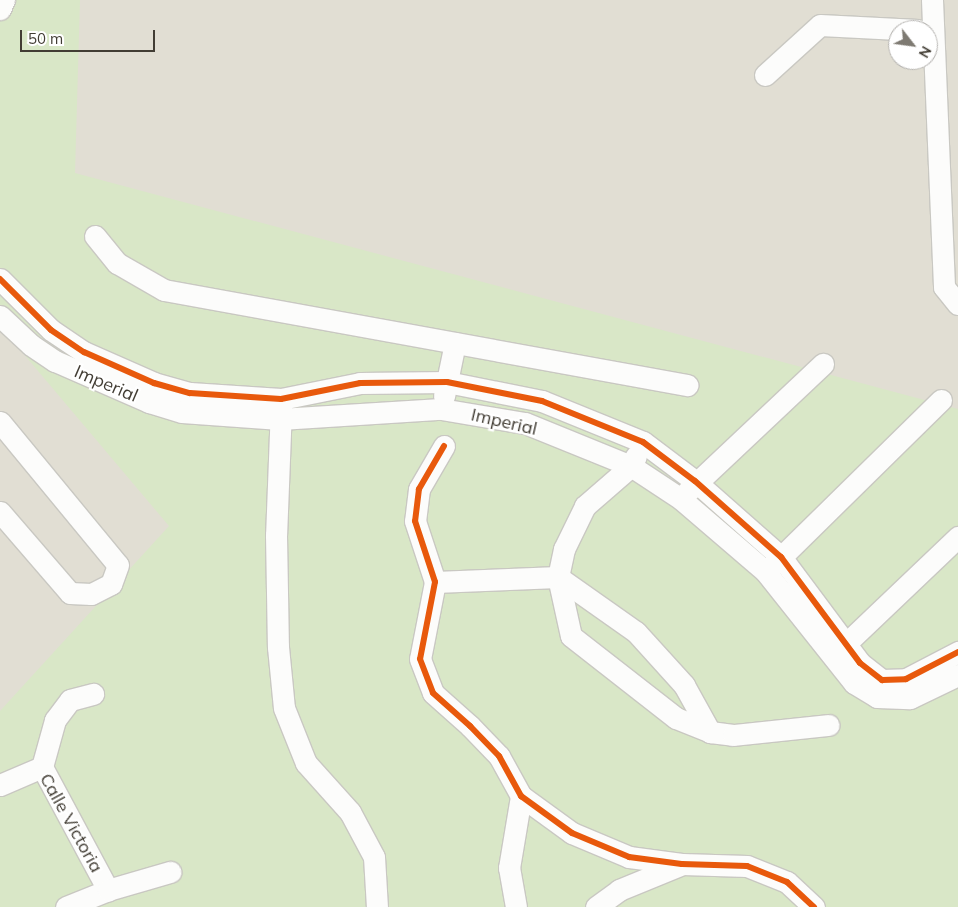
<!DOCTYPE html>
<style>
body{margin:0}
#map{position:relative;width:958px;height:907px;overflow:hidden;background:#edece6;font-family:Mulish,sans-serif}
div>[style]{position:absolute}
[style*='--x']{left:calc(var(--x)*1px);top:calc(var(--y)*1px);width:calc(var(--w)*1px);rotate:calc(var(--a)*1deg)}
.residential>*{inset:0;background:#e1ded3}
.green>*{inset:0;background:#d9e7c7}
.roads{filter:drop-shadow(1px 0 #c9c8c2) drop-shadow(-1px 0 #c9c8c2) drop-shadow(0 1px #c9c8c2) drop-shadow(0 -1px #c9c8c2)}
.minor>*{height:21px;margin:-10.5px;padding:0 10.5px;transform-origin:10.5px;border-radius:10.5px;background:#fcfcfb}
.cycleway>*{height:6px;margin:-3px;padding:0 3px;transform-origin:3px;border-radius:3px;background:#e8590c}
span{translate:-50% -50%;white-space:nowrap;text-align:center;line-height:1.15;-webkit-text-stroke:4.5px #fff;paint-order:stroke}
.street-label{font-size:18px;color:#423d34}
.north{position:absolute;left:888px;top:20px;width:50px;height:50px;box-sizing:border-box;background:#fff;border:1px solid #b3b1ae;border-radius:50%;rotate:120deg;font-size:14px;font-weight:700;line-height:20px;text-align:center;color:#423d34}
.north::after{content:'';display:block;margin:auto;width:18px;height:22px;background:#7e7a72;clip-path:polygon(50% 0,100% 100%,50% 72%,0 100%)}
.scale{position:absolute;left:20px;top:30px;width:135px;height:22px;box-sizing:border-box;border:2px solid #423d34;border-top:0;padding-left:6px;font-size:15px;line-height:18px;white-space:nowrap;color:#423d34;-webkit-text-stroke:4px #fff;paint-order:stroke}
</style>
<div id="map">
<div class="residential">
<i style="clip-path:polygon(evenodd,0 0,958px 0,958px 907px,0 907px,0 0,898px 30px,928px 30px,928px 60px,898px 60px,898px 30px)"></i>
</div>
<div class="green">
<i style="clip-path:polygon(0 0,80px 0,75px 173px,958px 409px,958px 907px,0 907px,0 711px,169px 526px,0 326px)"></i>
</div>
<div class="roads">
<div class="minor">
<i style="--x:932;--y:0;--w:287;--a:87.6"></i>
<i style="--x:944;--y:287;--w:22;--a:51"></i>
<i style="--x:0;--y:9;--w:10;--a:-66"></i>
<i style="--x:765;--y:75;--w:74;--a:-42.3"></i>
<i style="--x:820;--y:25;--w:98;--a:2.9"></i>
<i style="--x:95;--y:236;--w:35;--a:51"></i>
<i style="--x:117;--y:263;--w:54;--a:29.9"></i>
<i style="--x:164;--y:290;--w:532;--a:10.3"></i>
<i style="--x:0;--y:279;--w:72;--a:45"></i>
<i style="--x:51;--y:330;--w:40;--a:34"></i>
<i style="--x:84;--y:352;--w:77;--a:23.9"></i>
<i style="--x:154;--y:383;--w:37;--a:16"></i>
<i style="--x:190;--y:393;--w:91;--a:3.8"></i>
<i style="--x:281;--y:399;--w:81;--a:-11.4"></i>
<i style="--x:360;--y:383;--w:87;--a:-0.7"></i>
<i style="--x:447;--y:382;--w:97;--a:11.3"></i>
<i style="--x:542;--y:401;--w:109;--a:22.1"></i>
<i style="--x:643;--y:442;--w:65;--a:36.9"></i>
<i style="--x:695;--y:481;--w:115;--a:41.5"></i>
<i style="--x:781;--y:557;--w:132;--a:53.3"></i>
<i style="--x:860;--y:663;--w:28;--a:38"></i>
<i style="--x:882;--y:680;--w:24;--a:-2"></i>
<i style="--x:906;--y:679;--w:59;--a:-27.4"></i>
<i style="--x:0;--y:316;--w:42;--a:43.1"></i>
<i style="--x:31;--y:345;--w:29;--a:34"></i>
<i style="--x:55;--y:361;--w:103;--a:23.6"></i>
<i style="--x:149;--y:402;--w:34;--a:17"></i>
<i style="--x:182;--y:412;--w:98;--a:4.1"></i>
<i style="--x:280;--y:419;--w:161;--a:-3.6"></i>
<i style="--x:441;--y:409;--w:85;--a:9.5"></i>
<i style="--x:525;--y:423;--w:114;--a:22.1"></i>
<i style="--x:631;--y:466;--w:60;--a:33.4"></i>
<i style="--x:681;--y:499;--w:111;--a:40.6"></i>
<i style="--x:765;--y:571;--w:143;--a:51.5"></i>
<i style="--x:854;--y:683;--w:27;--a:31"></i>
<i style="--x:877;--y:697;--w:33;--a:2"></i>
<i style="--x:910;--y:698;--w:53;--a:-25.6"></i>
<i style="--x:444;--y:396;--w:54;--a:-78.3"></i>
<i style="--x:281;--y:407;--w:128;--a:92.2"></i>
<i style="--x:276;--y:535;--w:112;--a:89"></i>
<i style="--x:278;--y:647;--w:61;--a:84.4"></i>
<i style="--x:284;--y:708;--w:59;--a:68.2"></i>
<i style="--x:306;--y:763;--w:66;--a:48.1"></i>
<i style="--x:350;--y:812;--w:51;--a:61.9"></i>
<i style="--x:374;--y:857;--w:50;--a:86.6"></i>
<i style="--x:0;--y:422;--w:185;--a:50.5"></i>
<i style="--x:118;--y:565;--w:20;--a:110"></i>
<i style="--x:111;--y:584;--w:22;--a:153"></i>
<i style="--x:91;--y:594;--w:21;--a:-177"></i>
<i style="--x:70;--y:593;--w:107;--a:-130.8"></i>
<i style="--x:444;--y:446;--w:50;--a:120.2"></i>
<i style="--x:419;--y:489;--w:32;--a:97"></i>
<i style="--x:415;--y:521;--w:64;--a:71.8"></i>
<i style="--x:435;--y:582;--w:78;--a:101"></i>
<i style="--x:420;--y:659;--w:36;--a:69"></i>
<i style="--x:433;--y:693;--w:50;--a:41.7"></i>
<i style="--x:470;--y:726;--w:42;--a:46"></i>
<i style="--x:499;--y:756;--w:46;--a:61.2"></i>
<i style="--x:521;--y:796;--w:63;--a:36"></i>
<i style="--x:572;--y:833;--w:62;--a:22.8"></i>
<i style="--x:629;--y:857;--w:53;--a:7.5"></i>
<i style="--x:682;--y:864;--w:65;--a:1.8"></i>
<i style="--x:747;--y:866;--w:43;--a:21.8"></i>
<i style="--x:787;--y:882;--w:37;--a:43"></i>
<i style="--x:636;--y:456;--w:11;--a:117"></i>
<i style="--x:631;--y:466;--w:61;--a:139"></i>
<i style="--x:585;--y:506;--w:48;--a:116"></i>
<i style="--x:564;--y:549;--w:29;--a:102"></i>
<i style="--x:558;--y:577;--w:60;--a:77.6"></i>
<i style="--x:571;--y:636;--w:133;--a:38"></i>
<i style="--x:676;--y:718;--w:37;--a:22"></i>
<i style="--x:710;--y:732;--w:23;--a:7"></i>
<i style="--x:733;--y:735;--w:96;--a:-6"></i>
<i style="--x:687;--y:492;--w:187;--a:-43.3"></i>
<i style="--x:772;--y:566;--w:237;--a:-44.5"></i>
<i style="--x:435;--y:582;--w:123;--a:-2.3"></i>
<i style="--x:558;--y:577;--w:95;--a:35.2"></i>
<i style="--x:636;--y:632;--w:72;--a:47.8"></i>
<i style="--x:684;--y:685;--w:54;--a:61"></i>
<i style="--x:835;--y:654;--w:170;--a:-43.6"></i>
<i style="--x:42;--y:767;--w:140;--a:61.8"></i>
<i style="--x:42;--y:767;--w:49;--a:-74.5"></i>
<i style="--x:55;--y:720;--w:25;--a:-53"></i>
<i style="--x:70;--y:700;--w:24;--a:-15"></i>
<i style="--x:0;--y:785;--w:46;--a:-23.2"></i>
<i style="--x:66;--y:907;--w:45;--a:-22"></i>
<i style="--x:108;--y:890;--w:65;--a:-16.2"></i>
<i style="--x:516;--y:907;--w:40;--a:-100"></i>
<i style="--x:509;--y:868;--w:73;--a:-80.5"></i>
<i style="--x:596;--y:907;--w:29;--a:-36"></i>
<i style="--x:619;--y:890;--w:66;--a:-22.3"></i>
</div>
</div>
<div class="cycleway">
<i style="--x:0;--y:279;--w:72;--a:45"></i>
<i style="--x:51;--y:330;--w:40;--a:34"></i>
<i style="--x:84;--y:352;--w:77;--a:23.9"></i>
<i style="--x:154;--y:383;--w:37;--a:16"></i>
<i style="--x:190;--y:393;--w:91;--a:3.8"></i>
<i style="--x:281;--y:399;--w:81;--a:-11.4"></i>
<i style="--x:360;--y:383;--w:87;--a:-0.7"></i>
<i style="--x:447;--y:382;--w:97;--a:11.3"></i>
<i style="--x:542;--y:401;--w:109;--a:22.1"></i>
<i style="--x:643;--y:442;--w:65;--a:36.9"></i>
<i style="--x:695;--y:481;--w:115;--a:41.5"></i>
<i style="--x:781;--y:557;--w:132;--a:53.3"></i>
<i style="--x:860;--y:663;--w:28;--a:38"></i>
<i style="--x:882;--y:680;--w:24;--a:-2"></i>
<i style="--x:906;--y:679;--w:59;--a:-27.4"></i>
<i style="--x:444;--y:446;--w:50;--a:120.2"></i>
<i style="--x:419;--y:489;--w:32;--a:97"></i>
<i style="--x:415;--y:521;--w:64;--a:71.8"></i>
<i style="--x:435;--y:582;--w:78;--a:101"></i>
<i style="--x:420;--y:659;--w:36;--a:69"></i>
<i style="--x:433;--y:693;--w:50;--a:41.7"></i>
<i style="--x:470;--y:726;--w:42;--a:46"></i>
<i style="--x:499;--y:756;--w:46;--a:61.2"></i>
<i style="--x:521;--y:796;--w:63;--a:36"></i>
<i style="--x:572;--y:833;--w:62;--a:22.8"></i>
<i style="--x:629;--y:857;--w:53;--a:7.5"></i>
<i style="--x:682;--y:864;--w:65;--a:1.8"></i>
<i style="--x:747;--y:866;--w:43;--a:21.8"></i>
<i style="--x:787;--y:882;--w:37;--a:43"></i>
</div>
<div class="street-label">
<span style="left:106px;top:384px;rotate:23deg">Imperial</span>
<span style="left:504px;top:422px;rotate:13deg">Imperial</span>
<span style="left:71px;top:823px;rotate:61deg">Calle Victoria</span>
</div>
<div class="north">N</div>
<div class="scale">50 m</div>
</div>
